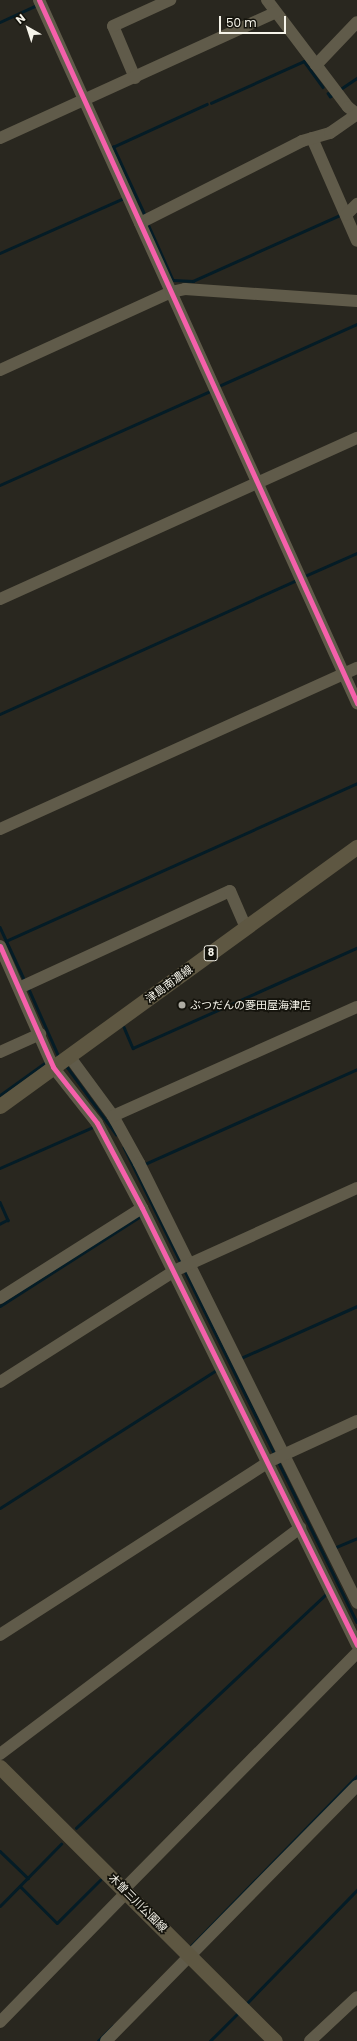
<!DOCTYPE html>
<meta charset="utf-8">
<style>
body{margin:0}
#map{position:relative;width:357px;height:2041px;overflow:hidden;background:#29271f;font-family:Poppins,"Noto Sans JP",sans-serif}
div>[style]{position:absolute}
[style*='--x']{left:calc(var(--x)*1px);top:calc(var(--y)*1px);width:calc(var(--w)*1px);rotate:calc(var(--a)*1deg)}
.stream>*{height:2.5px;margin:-1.25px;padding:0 1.25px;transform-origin:1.25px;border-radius:1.25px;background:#041c26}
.minor>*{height:12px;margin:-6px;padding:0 6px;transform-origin:6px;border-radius:6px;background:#605b4a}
.major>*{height:15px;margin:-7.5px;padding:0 7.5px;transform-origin:7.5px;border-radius:7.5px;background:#5e5742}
.cycleway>*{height:5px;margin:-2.5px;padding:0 2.5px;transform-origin:2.5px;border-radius:2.5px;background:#f560ab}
.dots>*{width:11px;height:11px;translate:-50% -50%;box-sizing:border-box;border:2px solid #14130c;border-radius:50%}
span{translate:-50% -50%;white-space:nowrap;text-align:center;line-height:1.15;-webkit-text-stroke:3.5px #14130c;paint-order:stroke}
.shield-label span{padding:1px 3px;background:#14130c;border:1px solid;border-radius:3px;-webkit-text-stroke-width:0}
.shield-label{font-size:10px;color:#f6f4ea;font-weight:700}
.street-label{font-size:11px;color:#f6f4ea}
.poi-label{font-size:11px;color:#f6f4ea}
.left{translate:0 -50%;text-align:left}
.north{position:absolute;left:8px;top:8px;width:40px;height:40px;-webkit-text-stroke:3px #14130c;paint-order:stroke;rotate:321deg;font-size:11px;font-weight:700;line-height:16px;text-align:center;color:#f6f4ea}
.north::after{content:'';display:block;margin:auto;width:14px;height:18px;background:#f6f4ea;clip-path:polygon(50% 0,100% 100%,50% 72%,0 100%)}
.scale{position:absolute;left:219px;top:16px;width:67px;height:18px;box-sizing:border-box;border:2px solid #f6f4ea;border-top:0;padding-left:5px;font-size:12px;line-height:14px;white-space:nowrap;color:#f6f4ea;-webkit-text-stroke:3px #14130c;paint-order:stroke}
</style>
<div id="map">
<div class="stream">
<i style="--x:0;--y:22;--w:41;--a:-24.7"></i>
<i style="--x:339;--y:90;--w:22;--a:-34"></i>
<i style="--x:328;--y:93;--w:4;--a:56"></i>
<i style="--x:330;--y:96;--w:3;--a:-18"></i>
<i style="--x:211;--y:103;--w:102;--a:-24.3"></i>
<i style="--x:304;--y:61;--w:32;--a:54"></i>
<i style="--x:145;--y:216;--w:76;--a:-114.9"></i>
<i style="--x:113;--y:147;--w:103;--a:-24.6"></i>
<i style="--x:148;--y:224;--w:61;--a:65.9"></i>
<i style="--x:173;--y:280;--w:20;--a:3"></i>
<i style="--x:193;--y:281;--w:161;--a:-24.2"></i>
<i style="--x:0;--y:253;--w:136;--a:-23.9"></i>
<i style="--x:219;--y:386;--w:151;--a:-24.2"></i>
<i style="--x:0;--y:485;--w:232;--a:-24.1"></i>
<i style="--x:305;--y:576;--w:57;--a:-23.9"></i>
<i style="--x:0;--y:714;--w:326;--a:-24.3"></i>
<i style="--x:0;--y:927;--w:60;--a:65.2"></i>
<i style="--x:6;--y:941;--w:385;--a:-24.2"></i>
<i style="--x:28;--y:987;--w:77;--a:66.1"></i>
<i style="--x:124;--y:1027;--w:23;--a:67"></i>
<i style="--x:133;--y:1048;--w:245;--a:-24.1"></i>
<i style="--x:65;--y:1064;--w:87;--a:53.9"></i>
<i style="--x:0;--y:1095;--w:57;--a:-35.7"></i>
<i style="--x:124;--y:1147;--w:129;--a:63.8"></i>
<i style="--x:145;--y:1164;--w:232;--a:-24.1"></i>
<i style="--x:0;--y:1168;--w:102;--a:-23.8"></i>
<i style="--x:0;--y:1202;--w:20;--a:66"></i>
<i style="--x:8;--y:1220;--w:9;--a:153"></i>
<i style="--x:184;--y:1269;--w:207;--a:63.9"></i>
<i style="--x:0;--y:1306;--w:167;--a:-32.6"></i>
<i style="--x:241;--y:1358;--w:127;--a:-24.1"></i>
<i style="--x:278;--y:1461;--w:179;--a:63.9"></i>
<i style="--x:0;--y:1508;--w:257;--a:-32.5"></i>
<i style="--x:334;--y:1548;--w:25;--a:-23"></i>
<i style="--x:76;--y:1828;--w:344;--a:-43.1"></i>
<i style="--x:0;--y:1851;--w:39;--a:44"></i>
<i style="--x:20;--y:1886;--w:52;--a:45"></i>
<i style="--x:57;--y:1923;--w:61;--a:-45"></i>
<i style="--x:0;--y:1906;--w:87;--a:-45.5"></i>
<i style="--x:191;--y:1946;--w:238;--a:-45.7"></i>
<i style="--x:247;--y:2003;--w:158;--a:-45.8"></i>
<i style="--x:98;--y:2041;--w:21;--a:-45"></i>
<i style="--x:210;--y:2041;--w:38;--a:-45"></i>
</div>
<div class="minor">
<i style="--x:39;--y:0;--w:772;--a:65.66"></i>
<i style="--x:267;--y:0;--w:134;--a:52.9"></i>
<i style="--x:348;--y:107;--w:11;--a:38"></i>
<i style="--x:316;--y:65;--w:59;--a:-46.4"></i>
<i style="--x:135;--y:78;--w:56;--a:-112.9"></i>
<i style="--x:113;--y:26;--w:63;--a:-24.5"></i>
<i style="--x:0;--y:138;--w:303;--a:-24.5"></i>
<i style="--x:312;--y:138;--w:112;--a:66.4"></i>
<i style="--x:346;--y:215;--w:16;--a:-45"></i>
<i style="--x:140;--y:223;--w:182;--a:-26.8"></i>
<i style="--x:302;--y:141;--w:29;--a:-16"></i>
<i style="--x:330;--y:133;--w:33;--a:-35"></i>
<i style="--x:0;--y:370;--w:188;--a:-24.5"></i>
<i style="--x:171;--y:292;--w:14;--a:-12"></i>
<i style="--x:185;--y:289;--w:172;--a:4"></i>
<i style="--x:0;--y:599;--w:392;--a:-24.3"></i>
<i style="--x:0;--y:829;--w:392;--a:-24.3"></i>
<i style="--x:0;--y:946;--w:132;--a:66.3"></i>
<i style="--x:53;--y:1067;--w:71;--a:51.8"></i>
<i style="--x:97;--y:1123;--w:96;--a:62.1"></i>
<i style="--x:142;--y:1208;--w:487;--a:63.8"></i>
<i style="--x:19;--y:988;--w:232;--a:-24.7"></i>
<i style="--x:230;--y:891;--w:40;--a:66.6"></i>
<i style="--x:0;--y:1052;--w:44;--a:-24.2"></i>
<i style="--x:69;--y:1056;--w:74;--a:53.7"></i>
<i style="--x:113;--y:1116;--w:54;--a:61"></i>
<i style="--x:139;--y:1163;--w:491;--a:63.6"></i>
<i style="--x:113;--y:1116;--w:267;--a:-24.1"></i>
<i style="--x:0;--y:1298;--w:168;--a:-32.4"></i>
<i style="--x:0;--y:1382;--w:206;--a:-32.5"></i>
<i style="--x:174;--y:1271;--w:201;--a:-24.4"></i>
<i style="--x:0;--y:1635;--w:319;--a:-32.8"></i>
<i style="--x:268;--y:1462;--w:98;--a:-24.7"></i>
<i style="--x:0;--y:1754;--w:376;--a:-37"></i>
<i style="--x:124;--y:1889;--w:332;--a:-45.4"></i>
<i style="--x:0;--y:2022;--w:182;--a:-45.7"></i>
<i style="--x:106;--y:2041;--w:358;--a:-45.5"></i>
<i style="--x:310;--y:2041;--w:64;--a:-43.1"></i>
</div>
<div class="major">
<i style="--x:0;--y:1106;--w:441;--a:-36"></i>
<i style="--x:0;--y:1767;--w:388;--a:44.9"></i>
</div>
<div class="cycleway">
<i style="--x:39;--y:0;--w:772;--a:65.66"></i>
<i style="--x:0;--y:946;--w:132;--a:66.3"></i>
<i style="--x:53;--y:1067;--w:71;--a:51.8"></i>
<i style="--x:97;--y:1123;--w:96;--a:62.1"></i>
<i style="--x:142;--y:1208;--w:487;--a:63.8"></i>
</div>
<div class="dots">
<i style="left:182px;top:1005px;background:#aeaca3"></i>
</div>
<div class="shield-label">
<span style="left:211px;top:953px">8</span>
</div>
<div class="street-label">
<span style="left:169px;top:984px;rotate:-36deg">津島南濃線</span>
<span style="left:138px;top:1903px;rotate:45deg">木曽三川公園線</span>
</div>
<div class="poi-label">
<span class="left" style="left:190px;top:1005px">ぶつだんの菱田屋海津店</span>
</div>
<div class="north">N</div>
<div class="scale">50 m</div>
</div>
